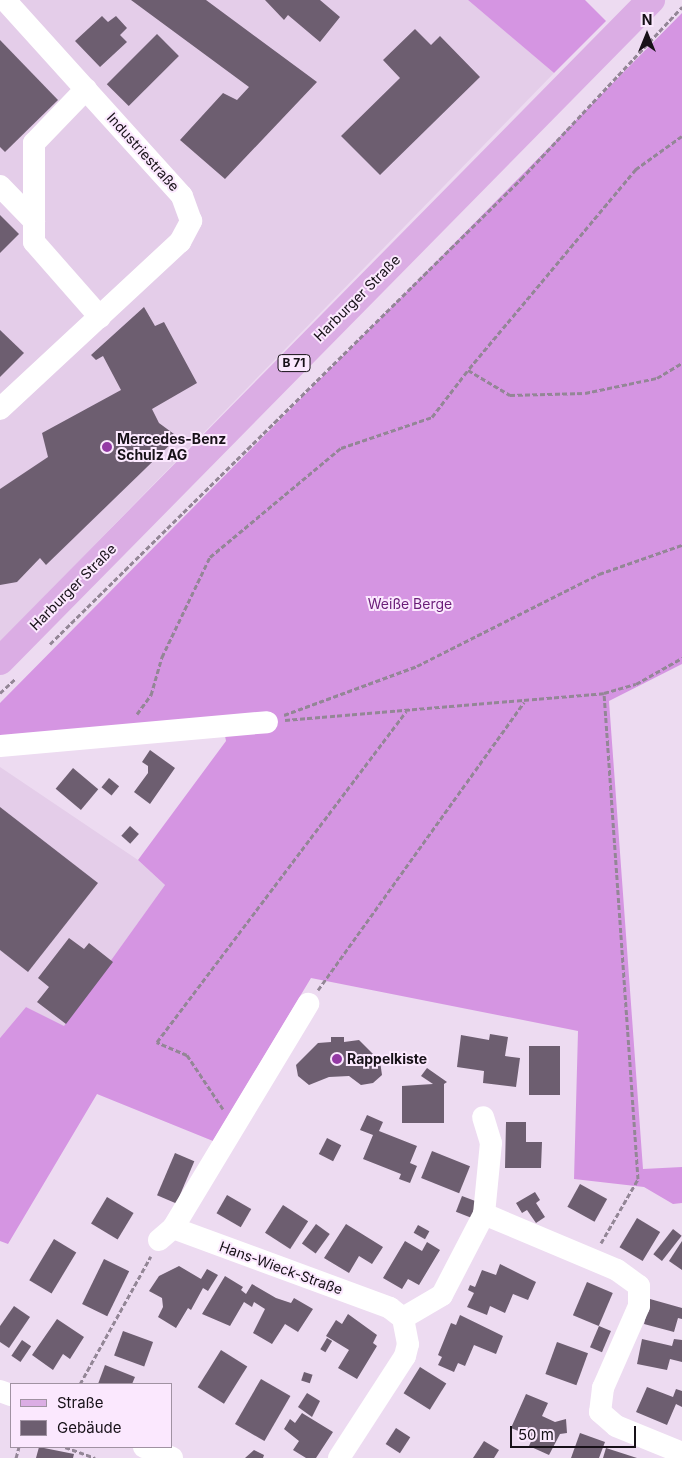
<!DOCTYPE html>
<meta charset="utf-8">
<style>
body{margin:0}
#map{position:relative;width:682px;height:1458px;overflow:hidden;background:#eddbf1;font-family:Inter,sans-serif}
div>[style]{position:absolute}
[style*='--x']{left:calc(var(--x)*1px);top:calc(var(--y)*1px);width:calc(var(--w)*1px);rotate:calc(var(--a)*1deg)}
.built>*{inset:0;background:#e4cde9}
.forest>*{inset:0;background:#d595e2}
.building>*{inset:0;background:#6d5e70;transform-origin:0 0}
.path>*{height:3px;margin-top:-1.5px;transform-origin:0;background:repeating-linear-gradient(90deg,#938696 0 5px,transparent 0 7.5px)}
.minor>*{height:22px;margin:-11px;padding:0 11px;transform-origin:11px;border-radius:11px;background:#fff}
.major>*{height:28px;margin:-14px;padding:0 14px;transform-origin:14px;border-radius:14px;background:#dbade4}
.dots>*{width:14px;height:14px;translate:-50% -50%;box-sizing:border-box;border:2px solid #fbe8fe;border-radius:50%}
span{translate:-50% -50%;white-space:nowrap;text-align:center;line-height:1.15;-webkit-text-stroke:4px #fbe8fe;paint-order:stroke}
.shield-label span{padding:1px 4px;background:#fbe8fe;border:1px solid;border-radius:4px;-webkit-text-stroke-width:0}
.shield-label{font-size:12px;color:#171118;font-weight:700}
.street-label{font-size:14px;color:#171118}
.poi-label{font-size:14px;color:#171118;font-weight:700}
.left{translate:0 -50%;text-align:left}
.park-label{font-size:14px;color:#6a1c78}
.legend{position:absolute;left:10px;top:1383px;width:162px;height:65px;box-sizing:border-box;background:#fbe8fe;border:1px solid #a092a2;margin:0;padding:6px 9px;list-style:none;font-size:15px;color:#171118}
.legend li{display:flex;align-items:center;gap:10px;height:25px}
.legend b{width:25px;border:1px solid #a092a2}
.north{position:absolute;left:622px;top:10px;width:50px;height:50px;-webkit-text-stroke:4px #fbe8fe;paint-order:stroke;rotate:0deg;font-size:14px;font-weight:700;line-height:20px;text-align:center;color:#171118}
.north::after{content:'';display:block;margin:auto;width:18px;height:22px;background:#171118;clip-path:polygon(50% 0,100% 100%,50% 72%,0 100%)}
.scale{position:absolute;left:510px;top:1426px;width:126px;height:22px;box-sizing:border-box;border:2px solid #171118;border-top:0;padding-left:6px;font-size:15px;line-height:18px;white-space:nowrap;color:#171118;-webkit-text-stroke:4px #fbe8fe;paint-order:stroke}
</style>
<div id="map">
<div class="built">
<i style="clip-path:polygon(0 0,468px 0,554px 73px,0 642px)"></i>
<i style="clip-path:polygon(0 767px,138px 860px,165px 885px,64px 1027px,26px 1007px,0 1038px)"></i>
</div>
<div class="forest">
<i style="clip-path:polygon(468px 0,585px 0,606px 21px,554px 73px)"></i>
<i style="clip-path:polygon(682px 13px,682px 664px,609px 701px,643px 1169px,682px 1167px,682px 1203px,673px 1204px,644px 1187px,574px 1179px,578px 1031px,311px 978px,213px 1141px,97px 1094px,8px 1244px,0 1241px,0 1038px,26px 1007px,64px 1026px,165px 885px,138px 860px,226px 741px,222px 720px,0 741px,0 703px)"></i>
</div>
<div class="building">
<i style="clip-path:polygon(131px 0,206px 0,317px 82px,225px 179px,180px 140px,223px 93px,237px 100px,249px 87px)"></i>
<i style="clip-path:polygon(265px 0,320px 0,340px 17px,320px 42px,288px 15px,284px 20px)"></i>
<i style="clip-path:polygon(102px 16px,108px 22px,116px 16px,127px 28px,120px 35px,127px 42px,100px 67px,75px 41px)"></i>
<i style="clip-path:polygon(415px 29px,431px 45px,440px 36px,480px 77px,380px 175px,341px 136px,400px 78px,383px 60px)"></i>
<i style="left:157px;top:34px;width:31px;height:71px;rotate:45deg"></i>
<i style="clip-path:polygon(0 40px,58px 100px,5px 152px,0 147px)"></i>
<i style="clip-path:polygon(0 215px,19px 234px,0 253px)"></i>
<i style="clip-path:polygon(144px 307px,155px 326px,164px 322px,197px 383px,152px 409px,159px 423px,178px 437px,46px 565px,40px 558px,17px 582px,0 585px,0 489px,48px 457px,42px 433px,121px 390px,103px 356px,96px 360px,91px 355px)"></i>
<i style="clip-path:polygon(0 330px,24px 353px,0 377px)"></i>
<i style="clip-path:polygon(150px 750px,175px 768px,150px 804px,134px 792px,148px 773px,148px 766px,142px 762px)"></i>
<i style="left:73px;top:768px;width:33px;height:27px;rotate:40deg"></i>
<i style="left:109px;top:778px;width:13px;height:12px;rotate:39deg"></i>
<i style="clip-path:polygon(0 807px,98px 883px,28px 972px,0 950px)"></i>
<i style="left:130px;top:826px;width:12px;height:13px;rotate:42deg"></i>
<i style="clip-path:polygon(69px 938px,84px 949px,89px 943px,113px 962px,66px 1024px,37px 1002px,49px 987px,38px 978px)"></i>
<i style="clip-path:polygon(490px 1034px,508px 1037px,505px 1056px,520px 1058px,516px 1087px,483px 1083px,484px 1071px,457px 1067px,461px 1035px,489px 1040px)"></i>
<i style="clip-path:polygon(331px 1037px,344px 1037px,344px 1042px,359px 1040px,380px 1061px,382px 1075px,373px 1083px,361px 1085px,349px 1076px,329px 1077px,309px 1085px,298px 1076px,296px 1065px,318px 1043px,331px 1042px)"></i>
<i style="left:529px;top:1046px;width:31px;height:49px"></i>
<i style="clip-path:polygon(427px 1068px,447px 1082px,444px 1084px,444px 1123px,402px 1123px,402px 1086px,433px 1084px,421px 1076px)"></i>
<i style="clip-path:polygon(367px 1115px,383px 1122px,379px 1131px,417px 1146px,410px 1163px,417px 1166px,410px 1183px,399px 1179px,401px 1174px,363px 1159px,373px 1135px,360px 1130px)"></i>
<i style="clip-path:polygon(506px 1122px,526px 1122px,526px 1142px,542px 1142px,541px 1168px,505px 1168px)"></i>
<i style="left:327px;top:1138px;width:16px;height:18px;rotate:27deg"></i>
<i style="left:432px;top:1151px;width:41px;height:29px;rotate:22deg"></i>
<i style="left:175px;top:1153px;width:21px;height:46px;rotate:23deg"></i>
<i style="left:580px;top:1184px;width:31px;height:26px;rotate:29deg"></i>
<i style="clip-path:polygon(535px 1192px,540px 1200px,536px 1203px,545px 1217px,536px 1223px,527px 1210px,522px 1213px,516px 1203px)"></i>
<i style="left:227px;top:1195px;width:28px;height:21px;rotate:30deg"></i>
<i style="left:462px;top:1196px;width:17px;height:17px;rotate:21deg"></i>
<i style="left:107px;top:1197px;width:31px;height:31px;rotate:31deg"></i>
<i style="left:283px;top:1205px;width:30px;height:33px;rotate:33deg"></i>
<i style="left:637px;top:1218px;width:27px;height:34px;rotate:31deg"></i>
<i style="left:316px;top:1224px;width:17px;height:24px;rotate:36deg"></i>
<i style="clip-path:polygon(346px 1224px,383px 1247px,372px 1264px,359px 1256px,349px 1273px,324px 1258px)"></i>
<i style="left:418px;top:1225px;width:13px;height:9px;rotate:29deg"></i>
<i style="left:673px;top:1229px;width:11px;height:32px;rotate:38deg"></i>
<i style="left:54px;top:1239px;width:26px;height:48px;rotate:31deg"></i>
<i style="clip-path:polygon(405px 1241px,422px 1251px,427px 1242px,440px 1250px,419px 1285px,408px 1279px,402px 1289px,383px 1278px)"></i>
<i style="clip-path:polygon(682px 1241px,682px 1270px,669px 1261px)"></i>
<i style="left:104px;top:1259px;width:28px;height:50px;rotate:26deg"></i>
<i style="clip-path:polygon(500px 1264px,536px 1282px,528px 1300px,513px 1294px,505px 1313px,490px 1306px,487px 1315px,467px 1307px,474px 1293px,468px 1290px,470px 1285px,475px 1287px,482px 1270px,496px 1275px)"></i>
<i style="clip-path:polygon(179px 1266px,201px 1279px,207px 1269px,218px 1275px,208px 1291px,203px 1288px,191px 1310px,188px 1308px,176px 1328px,158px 1317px,163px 1307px,162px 1298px,149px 1291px,159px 1276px)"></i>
<i style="clip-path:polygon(225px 1276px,243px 1287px,241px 1290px,246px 1294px,252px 1284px,276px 1298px,291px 1303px,294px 1298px,313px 1309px,298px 1332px,285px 1324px,272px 1344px,253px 1333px,265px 1309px,254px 1302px,252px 1307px,244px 1302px,230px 1326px,202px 1314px)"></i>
<i style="left:587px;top:1282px;width:28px;height:36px;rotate:23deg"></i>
<i style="clip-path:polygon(650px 1299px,682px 1308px,682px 1319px,678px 1318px,674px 1332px,644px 1324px)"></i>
<i style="clip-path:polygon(14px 1306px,30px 1317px,9px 1348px,0 1342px,0 1326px)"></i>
<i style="clip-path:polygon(348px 1314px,377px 1335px,373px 1343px,377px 1346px,357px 1379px,338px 1368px,349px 1350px,326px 1336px,336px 1320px,342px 1324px)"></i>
<i style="clip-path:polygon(460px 1315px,503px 1336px,496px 1354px,474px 1345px,465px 1366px,458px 1363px,454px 1372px,438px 1365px,442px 1357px,438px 1355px,451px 1323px,456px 1325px)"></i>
<i style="clip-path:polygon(57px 1319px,84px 1337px,70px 1359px,63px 1354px,53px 1370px,32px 1355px)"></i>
<i style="left:599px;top:1326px;width:13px;height:23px;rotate:23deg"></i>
<i style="left:123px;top:1331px;width:32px;height:26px;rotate:20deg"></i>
<i style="left:327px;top:1338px;width:6px;height:13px;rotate:31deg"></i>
<i style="clip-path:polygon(642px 1339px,672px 1346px,674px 1339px,682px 1340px,682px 1362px,670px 1359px,667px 1370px,637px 1364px)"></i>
<i style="left:22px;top:1340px;width:11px;height:19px;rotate:34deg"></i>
<i style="left:557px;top:1342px;width:33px;height:34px;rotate:20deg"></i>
<i style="left:221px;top:1350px;width:31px;height:44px;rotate:32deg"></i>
<i style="clip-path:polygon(105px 1365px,135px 1377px,132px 1384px,98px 1384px)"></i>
<i style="left:420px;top:1367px;width:31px;height:31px;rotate:32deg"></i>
<i style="left:304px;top:1372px;width:9px;height:9px;rotate:18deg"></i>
<i style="left:261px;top:1379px;width:34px;height:52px;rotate:30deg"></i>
<i style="clip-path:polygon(647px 1387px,673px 1397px,676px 1389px,682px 1391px,682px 1407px,676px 1404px,667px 1425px,636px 1412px)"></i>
<i style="clip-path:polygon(307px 1393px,320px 1401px,312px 1417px,298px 1407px)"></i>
<i style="clip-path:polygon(526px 1394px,548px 1403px,542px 1416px,555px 1422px,566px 1419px,567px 1433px,560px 1434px,549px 1455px,529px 1446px,533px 1437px,511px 1428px)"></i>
<i style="clip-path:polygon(302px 1413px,333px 1432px,316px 1458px,306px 1458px,293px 1450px,299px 1441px,284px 1429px,290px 1419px,295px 1423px)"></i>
<i style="left:396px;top:1428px;width:17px;height:19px;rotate:33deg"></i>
<i style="clip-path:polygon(580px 1433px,605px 1442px,599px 1458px,571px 1458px)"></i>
<i style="clip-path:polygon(484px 1441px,499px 1450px,494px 1458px,473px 1458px)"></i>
<i style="clip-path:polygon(39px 1447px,74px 1454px,73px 1458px,36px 1458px)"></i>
<i style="clip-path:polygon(606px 1448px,637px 1458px,603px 1458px)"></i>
<i style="clip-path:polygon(254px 1450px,264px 1455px,263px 1458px,245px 1458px)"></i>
</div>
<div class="path">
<i style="--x:682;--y:136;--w:57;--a:144.3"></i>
<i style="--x:636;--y:169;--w:262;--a:129.9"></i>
<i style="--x:468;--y:370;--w:49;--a:30.8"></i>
<i style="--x:510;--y:395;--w:75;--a:-1.5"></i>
<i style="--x:585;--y:393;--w:74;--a:-11.8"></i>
<i style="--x:657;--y:378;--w:29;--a:-31"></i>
<i style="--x:50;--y:644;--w:662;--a:-44.63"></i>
<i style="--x:521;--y:179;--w:236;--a:-46.9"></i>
<i style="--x:0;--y:693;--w:22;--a:-43"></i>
<i style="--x:137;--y:714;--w:24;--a:-54"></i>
<i style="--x:151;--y:695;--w:40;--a:-74"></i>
<i style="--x:162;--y:657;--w:111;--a:-64.4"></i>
<i style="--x:210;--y:557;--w:170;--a:-39.8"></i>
<i style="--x:341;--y:448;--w:96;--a:-18.8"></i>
<i style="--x:432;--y:417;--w:59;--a:-52.5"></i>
<i style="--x:284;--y:715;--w:142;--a:-20.2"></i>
<i style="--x:417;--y:666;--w:204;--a:-26.8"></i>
<i style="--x:599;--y:574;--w:88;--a:-19.3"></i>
<i style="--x:285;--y:720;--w:320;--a:-4.8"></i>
<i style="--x:604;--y:693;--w:33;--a:-16"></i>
<i style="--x:636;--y:684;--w:53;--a:-29.5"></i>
<i style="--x:318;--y:990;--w:354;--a:-54.4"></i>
<i style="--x:223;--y:1109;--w:65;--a:-123.7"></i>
<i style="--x:187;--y:1055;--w:33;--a:-157"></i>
<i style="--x:157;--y:1042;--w:414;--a:-53"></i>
<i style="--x:601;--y:1243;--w:74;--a:-60"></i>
<i style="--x:638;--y:1179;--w:487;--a:-94"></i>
<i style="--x:80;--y:1384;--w:146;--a:-61"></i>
<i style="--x:65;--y:1447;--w:32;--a:20"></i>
<i style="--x:16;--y:1458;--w:11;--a:-75"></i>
</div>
<div class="minor">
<i style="--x:86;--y:89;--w:75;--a:133.9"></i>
<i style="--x:34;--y:143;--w:99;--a:90"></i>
<i style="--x:34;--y:242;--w:100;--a:48.7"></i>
<i style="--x:0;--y:186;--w:49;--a:45.8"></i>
<i style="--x:0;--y:409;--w:246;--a:-42.9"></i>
<i style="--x:180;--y:242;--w:24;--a:-62"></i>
<i style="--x:191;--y:221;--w:27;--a:-110"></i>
<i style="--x:182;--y:196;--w:264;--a:-132.1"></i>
<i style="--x:0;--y:746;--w:268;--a:-5.1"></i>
<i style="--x:484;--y:1214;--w:144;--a:22.8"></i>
<i style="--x:617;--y:1270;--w:27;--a:36"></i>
<i style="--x:639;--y:1286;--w:20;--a:90"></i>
<i style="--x:639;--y:1306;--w:90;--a:113.7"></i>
<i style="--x:603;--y:1388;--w:24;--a:97"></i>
<i style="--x:600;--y:1412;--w:21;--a:41"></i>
<i style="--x:616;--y:1426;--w:71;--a:22.2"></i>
<i style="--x:173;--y:1228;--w:262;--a:-58.9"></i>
<i style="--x:159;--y:1240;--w:18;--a:-41"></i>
<i style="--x:173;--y:1228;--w:231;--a:20.2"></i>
<i style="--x:390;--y:1308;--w:16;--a:38"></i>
<i style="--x:0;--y:1391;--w:12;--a:20"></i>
<i style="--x:144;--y:1447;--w:30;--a:21"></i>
<i style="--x:339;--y:1458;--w:121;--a:-57.1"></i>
<i style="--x:405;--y:1356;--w:12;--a:-76"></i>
<i style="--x:408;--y:1344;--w:26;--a:-101"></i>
<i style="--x:403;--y:1318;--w:45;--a:-30.5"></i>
<i style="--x:442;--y:1295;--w:91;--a:-62.6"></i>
<i style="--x:484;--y:1214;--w:71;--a:-84.4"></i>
<i style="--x:491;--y:1143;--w:27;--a:-107"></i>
</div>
<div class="major">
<i style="--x:0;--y:661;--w:928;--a:-45.44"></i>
</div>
<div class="dots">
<i style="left:107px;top:447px;background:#943aa5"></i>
<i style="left:337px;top:1059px;background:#943aa5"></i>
</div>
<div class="shield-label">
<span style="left:294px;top:363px">B 71</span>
</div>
<div class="street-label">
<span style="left:143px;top:152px;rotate:48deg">Industriestraße</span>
<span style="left:357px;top:298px;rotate:-45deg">Harburger Straße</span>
<span style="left:73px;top:587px;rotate:-45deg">Harburger Straße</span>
<span style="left:281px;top:1268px;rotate:20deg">Hans-Wieck-Straße</span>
</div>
<div class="poi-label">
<span class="left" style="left:117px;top:447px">Mercedes-Benz<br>Schulz AG</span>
<span class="left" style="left:347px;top:1059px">Rappelkiste</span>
</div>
<div class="park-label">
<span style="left:410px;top:604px">Weiße Berge</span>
</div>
<ul class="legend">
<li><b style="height:6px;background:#dbade4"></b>Straße</li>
<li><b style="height:14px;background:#6d5e70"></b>Gebäude</li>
</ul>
<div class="north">N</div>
<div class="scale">50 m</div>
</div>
